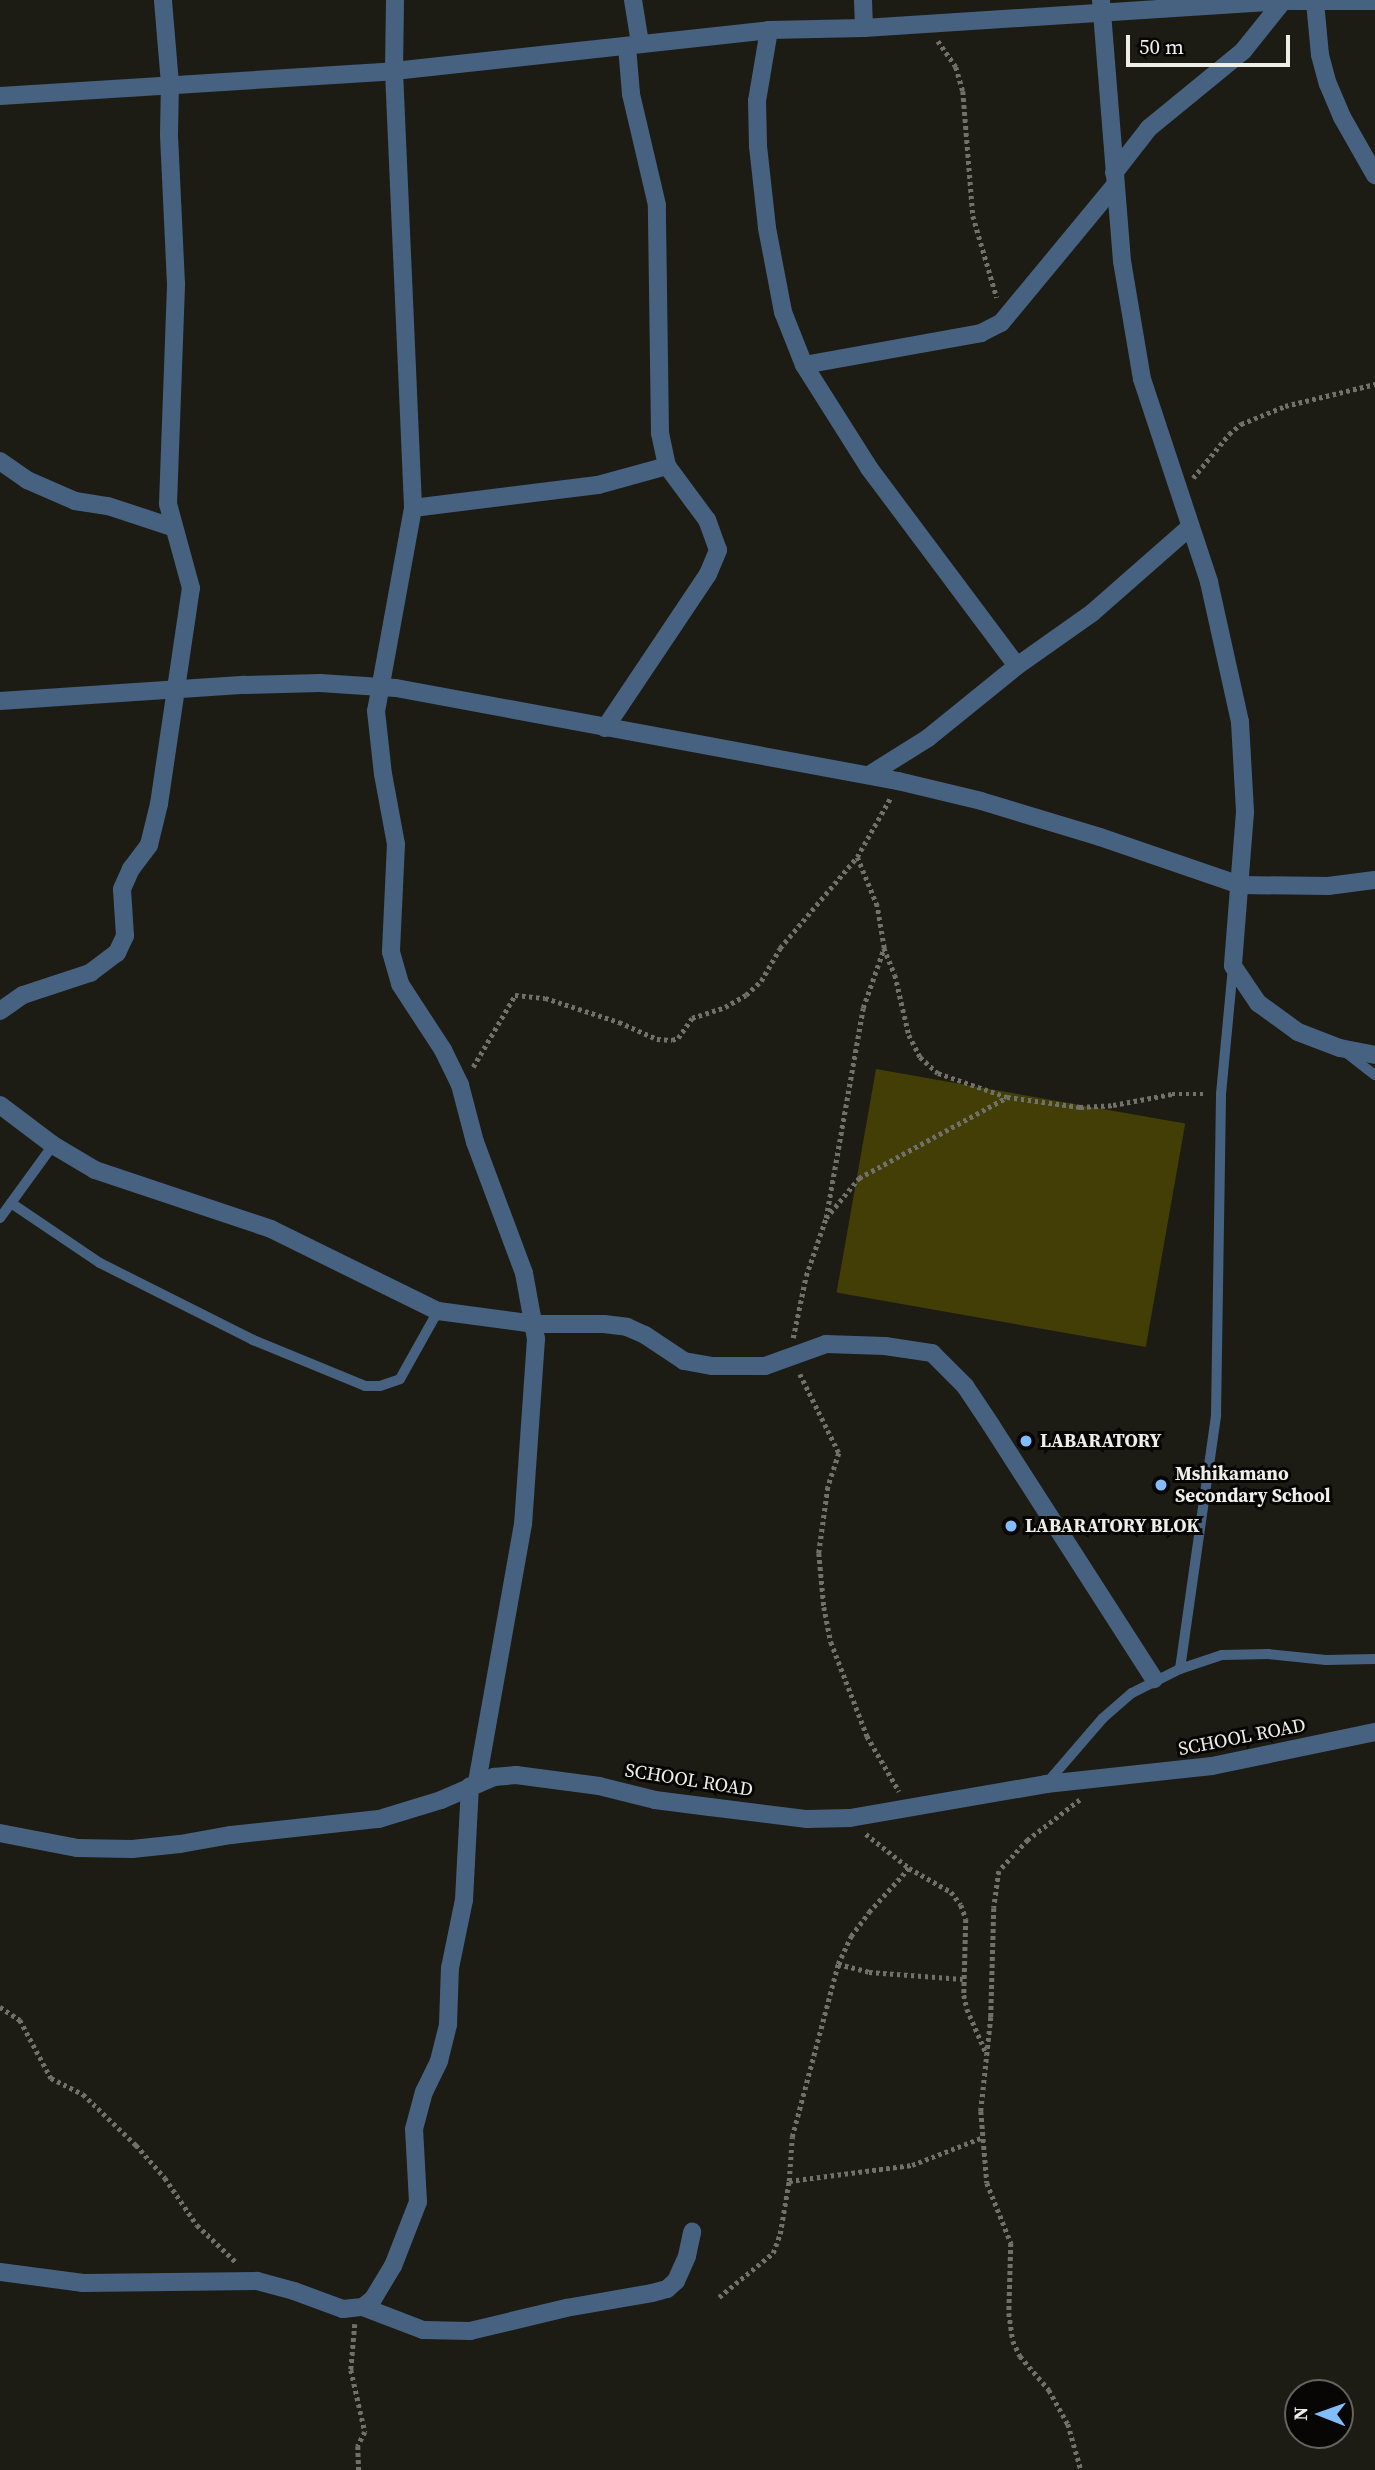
<!DOCTYPE html>
<html>
<head>
<meta charset="utf-8">
<style>
  body { margin:0 }
  #map { position:relative; width:1375px; height:2470px; overflow:hidden; background:#1c1c15; font-family:"Source Serif 4",serif }
  div>[style] { position:absolute }
  [style*='--x'] { left:calc(var(--x)*1px); top:calc(var(--y)*1px); width:calc(var(--w)*1px); rotate:calc(var(--a)*1deg) }
  .green>* { inset:0; background:#423e06; transform-origin:0 0 }
  .path>* { height:4.5px; margin-top:-2.25px; transform-origin:0; background:repeating-linear-gradient(90deg,#71716b 0 3.5px,transparent 0 7px) }
  .lane>* { height:10px; margin:-5px; padding:0 5px; transform-origin:5px; border-radius:5px; background:#476280 }
  .street>* { height:18px; margin:-9px; padding:0 9px; transform-origin:9px; border-radius:9px; background:#476280 }
  .dots>* { width:19px; height:19px; translate:-50% -50%; box-sizing:border-box; border:4px solid #070604; border-radius:50% }
  span { translate:-50% -50%; white-space:nowrap; text-align:center; line-height:1.15; -webkit-text-stroke:6px #070604; paint-order:stroke }
  .poi-label { font-size:19px; color:#eeeee9; font-weight:700 }
  .left { translate:0 -50%; text-align:left }
  .street-label { font-size:19px; color:#eeeee9 }
  .north { position:absolute; left:1284px; top:2379px; width:70px; height:70px; box-sizing:border-box; background:#070604; border:2px solid #636360; border-radius:50%; rotate:271deg; font-size:19px; font-weight:700; line-height:28px; text-align:center; color:#eeeee9 }
  .north::after { content:''; display:block; margin:auto; width:24px; height:32px; background:#83bcfb; clip-path:polygon(50% 0,100% 100%,50% 72%,0 100%) }
  .scale { position:absolute; left:1126px; top:35px; width:164px; height:32px; box-sizing:border-box; border:4px solid #eeeee9; border-top:0; padding-left:9px; font-size:21px; line-height:24px; white-space:nowrap; color:#eeeee9; -webkit-text-stroke:5px #070604; paint-order:stroke }
</style>
</head>
<body>
<div id="map">
  <div class="green">
    <div style="left:876px;top:1069px;width:314px;height:227px;rotate:10deg"></div>
  </div>
  <div class="path">
    <div style="--x:938;--y:41;--w:32;--a:55"></div>
    <div style="--x:956;--y:67;--w:25;--a:74"></div>
    <div style="--x:963;--y:91;--w:125;--a:85.4"></div>
    <div style="--x:973;--y:216;--w:85;--a:73.7"></div>
    <div style="--x:1193;--y:478;--w:57;--a:-50.7"></div>
    <div style="--x:1229;--y:434;--w:16;--a:-40"></div>
    <div style="--x:1241;--y:424;--w:48;--a:-22.2"></div>
    <div style="--x:1285;--y:406;--w:93;--a:-13.7"></div>
    <div style="--x:884;--y:948;--w:29;--a:68"></div>
    <div style="--x:895;--y:975;--w:62;--a:76.9"></div>
    <div style="--x:909;--y:1035;--w:25;--a:63"></div>
    <div style="--x:920;--y:1057;--w:24;--a:42"></div>
    <div style="--x:938;--y:1073;--w:73;--a:19.2"></div>
    <div style="--x:1007;--y:1097;--w:74;--a:7.8"></div>
    <div style="--x:1080;--y:1107;--w:33;--a:-3"></div>
    <div style="--x:1113;--y:1105;--w:60;--a:-10.6"></div>
    <div style="--x:1172;--y:1094;--w:34;--a:0"></div>
    <div style="--x:473;--y:1067;--w:83;--a:-59.7"></div>
    <div style="--x:515;--y:995;--w:30;--a:6"></div>
    <div style="--x:545;--y:998;--w:78;--a:18"></div>
    <div style="--x:619;--y:1022;--w:42;--a:24.1"></div>
    <div style="--x:657;--y:1039;--w:15;--a:4"></div>
    <div style="--x:672;--y:1040;--w:6;--a:-18"></div>
    <div style="--x:678;--y:1038;--w:24;--a:-55"></div>
    <div style="--x:692;--y:1018;--w:35;--a:-18"></div>
    <div style="--x:725;--y:1007;--w:24;--a:-30"></div>
    <div style="--x:746;--y:995;--w:21;--a:-43"></div>
    <div style="--x:761;--y:981;--w:38;--a:-60"></div>
    <div style="--x:780;--y:948;--w:119;--a:-49.8"></div>
    <div style="--x:857;--y:857;--w:69;--a:-60.5"></div>
    <div style="--x:826;--y:1218;--w:213;--a:-80"></div>
    <div style="--x:863;--y:1008;--w:64;--a:-70.7"></div>
    <div style="--x:884;--y:948;--w:43;--a:-99.5"></div>
    <div style="--x:877;--y:906;--w:53;--a:-112.2"></div>
    <div style="--x:793;--y:1338;--w:63;--a:-78.2"></div>
    <div style="--x:806;--y:1276;--w:61;--a:-71"></div>
    <div style="--x:826;--y:1218;--w:52;--a:-50.5"></div>
    <div style="--x:859;--y:1178;--w:167;--a:-28.6"></div>
    <div style="--x:800;--y:1374;--w:88;--a:63.7"></div>
    <div style="--x:839;--y:1453;--w:36;--a:108"></div>
    <div style="--x:828;--y:1487;--w:67;--a:97.8"></div>
    <div style="--x:819;--y:1553;--w:54;--a:84.7"></div>
    <div style="--x:824;--y:1607;--w:36;--a:79"></div>
    <div style="--x:831;--y:1642;--w:101;--a:69"></div>
    <div style="--x:867;--y:1736;--w:64;--a:59.8"></div>
    <div style="--x:1080;--y:1800;--w:66;--a:142.4"></div>
    <div style="--x:1028;--y:1840;--w:42;--a:133.1"></div>
    <div style="--x:999;--y:1871;--w:37;--a:98"></div>
    <div style="--x:994;--y:1908;--w:109;--a:91.6"></div>
    <div style="--x:991;--y:2017;--w:95;--a:96.1"></div>
    <div style="--x:981;--y:2111;--w:72;--a:85.2"></div>
    <div style="--x:987;--y:2183;--w:65;--a:68.2"></div>
    <div style="--x:1011;--y:2243;--w:70;--a:91.6"></div>
    <div style="--x:1009;--y:2313;--w:28;--a:82"></div>
    <div style="--x:1013;--y:2341;--w:17;--a:65"></div>
    <div style="--x:1020;--y:2356;--w:45;--a:49.5"></div>
    <div style="--x:1049;--y:2390;--w:39;--a:61"></div>
    <div style="--x:1068;--y:2424;--w:48;--a:74.2"></div>
    <div style="--x:866;--y:1834;--w:55;--a:38.3"></div>
    <div style="--x:909;--y:1868;--w:48;--a:29.7"></div>
    <div style="--x:951;--y:1892;--w:16;--a:52"></div>
    <div style="--x:961;--y:1905;--w:15;--a:70"></div>
    <div style="--x:966;--y:1919;--w:76;--a:91.5"></div>
    <div style="--x:964;--y:1995;--w:14;--a:78"></div>
    <div style="--x:967;--y:2009;--w:50;--a:66.5"></div>
    <div style="--x:838;--y:1964;--w:32;--a:14"></div>
    <div style="--x:869;--y:1972;--w:94;--a:4.3"></div>
    <div style="--x:0;--y:2007;--w:24;--a:33"></div>
    <div style="--x:20;--y:2020;--w:66;--a:61.9"></div>
    <div style="--x:51;--y:2078;--w:36;--a:27"></div>
    <div style="--x:83;--y:2094;--w:74;--a:43.9"></div>
    <div style="--x:136;--y:2145;--w:44;--a:48.7"></div>
    <div style="--x:165;--y:2178;--w:57;--a:55.8"></div>
    <div style="--x:197;--y:2225;--w:54;--a:43.5"></div>
    <div style="--x:789;--y:2181;--w:124;--a:-7.4"></div>
    <div style="--x:912;--y:2165;--w:74;--a:-21.4"></div>
    <div style="--x:719;--y:2297;--w:70;--a:-39.2"></div>
    <div style="--x:773;--y:2253;--w:20;--a:-70"></div>
    <div style="--x:780;--y:2234;--w:54;--a:-80.4"></div>
    <div style="--x:789;--y:2181;--w:44;--a:-86.1"></div>
    <div style="--x:792;--y:2137;--w:179;--a:-75.1"></div>
    <div style="--x:838;--y:1964;--w:31;--a:-65"></div>
    <div style="--x:851;--y:1936;--w:30;--a:-53"></div>
    <div style="--x:869;--y:1912;--w:59;--a:-47.7"></div>
    <div style="--x:355;--y:2324;--w:46;--a:95"></div>
    <div style="--x:351;--y:2370;--w:64;--a:77.3"></div>
    <div style="--x:365;--y:2432;--w:16;--a:117"></div>
    <div style="--x:358;--y:2446;--w:24;--a:88"></div>
  </div>
  <div class="lane">
    <div style="--x:1344;--y:1051;--w:39;--a:38"></div>
    <div style="--x:11;--y:1203;--w:107;--a:34"></div>
    <div style="--x:100;--y:1263;--w:171;--a:26.7"></div>
    <div style="--x:253;--y:1340;--w:121;--a:22.3"></div>
    <div style="--x:365;--y:1386;--w:15;--a:0"></div>
    <div style="--x:380;--y:1386;--w:21;--a:-19"></div>
    <div style="--x:400;--y:1379;--w:78;--a:-60.8"></div>
    <div style="--x:0;--y:1218;--w:90;--a:-54"></div>
    <div style="--x:1180;--y:1669;--w:257;--a:-81.9"></div>
    <div style="--x:1216;--y:1415;--w:321;--a:-89.1"></div>
    <div style="--x:1221;--y:1094;--w:127;--a:-84.6"></div>
    <div style="--x:1046;--y:1784;--w:87;--a:-49.2"></div>
    <div style="--x:1103;--y:1718;--w:38;--a:-41"></div>
    <div style="--x:1132;--y:1693;--w:54;--a:-26.6"></div>
    <div style="--x:1180;--y:1669;--w:44;--a:-18.4"></div>
    <div style="--x:1222;--y:1655;--w:46;--a:-1.2"></div>
    <div style="--x:1268;--y:1654;--w:58;--a:5.9"></div>
    <div style="--x:1326;--y:1660;--w:49;--a:-1.2"></div>
  </div>
  <div class="street">
    <div style="--x:395;--y:0;--w:71;--a:90.8"></div>
    <div style="--x:394;--y:71;--w:437;--a:87.5"></div>
    <div style="--x:413;--y:508;--w:206;--a:100.3"></div>
    <div style="--x:376;--y:711;--w:63;--a:83.7"></div>
    <div style="--x:383;--y:774;--w:71;--a:79.5"></div>
    <div style="--x:396;--y:844;--w:108;--a:92.7"></div>
    <div style="--x:391;--y:952;--w:33;--a:74"></div>
    <div style="--x:400;--y:984;--w:79;--a:56.9"></div>
    <div style="--x:443;--y:1050;--w:39;--a:64"></div>
    <div style="--x:460;--y:1085;--w:59;--a:75.3"></div>
    <div style="--x:475;--y:1142;--w:140;--a:69.5"></div>
    <div style="--x:524;--y:1273;--w:67;--a:79.7"></div>
    <div style="--x:536;--y:1339;--w:185;--a:94"></div>
    <div style="--x:523;--y:1524;--w:263;--a:100.1"></div>
    <div style="--x:633;--y:0;--w:44;--a:80.8"></div>
    <div style="--x:863;--y:0;--w:28;--a:88"></div>
    <div style="--x:1101;--y:0;--w:262;--a:85.4"></div>
    <div style="--x:1122;--y:261;--w:120;--a:80.4"></div>
    <div style="--x:1142;--y:379;--w:214;--a:71.7"></div>
    <div style="--x:1209;--y:582;--w:143;--a:77.5"></div>
    <div style="--x:1240;--y:722;--w:90;--a:86.8"></div>
    <div style="--x:1245;--y:812;--w:154;--a:94.5"></div>
    <div style="--x:1233;--y:966;--w:45;--a:56"></div>
    <div style="--x:1258;--y:1003;--w:49;--a:35.9"></div>
    <div style="--x:1298;--y:1032;--w:45;--a:20.9"></div>
    <div style="--x:1340;--y:1048;--w:36;--a:11"></div>
    <div style="--x:1315;--y:2;--w:53;--a:84.6"></div>
    <div style="--x:1320;--y:55;--w:30;--a:75"></div>
    <div style="--x:1328;--y:84;--w:36;--a:67"></div>
    <div style="--x:1342;--y:117;--w:67;--a:60.4"></div>
    <div style="--x:769;--y:30;--w:72;--a:99.6"></div>
    <div style="--x:757;--y:101;--w:45;--a:88.7"></div>
    <div style="--x:758;--y:146;--w:82;--a:83.7"></div>
    <div style="--x:767;--y:228;--w:86;--a:79.2"></div>
    <div style="--x:783;--y:312;--w:57;--a:68.4"></div>
    <div style="--x:804;--y:365;--w:122;--a:57.7"></div>
    <div style="--x:869;--y:468;--w:247;--a:53.2"></div>
    <div style="--x:0;--y:96;--w:395;--a:-3.6"></div>
    <div style="--x:394;--y:71;--w:377;--a:-6.2"></div>
    <div style="--x:769;--y:30;--w:95;--a:-1.2"></div>
    <div style="--x:864;--y:28;--w:420;--a:-3.7"></div>
    <div style="--x:1283;--y:1;--w:92;--a:0"></div>
    <div style="--x:1114;--y:173;--w:57;--a:-52.1"></div>
    <div style="--x:1149;--y:128;--w:122;--a:-39.3"></div>
    <div style="--x:1243;--y:51;--w:64;--a:-51.3"></div>
    <div style="--x:804;--y:365;--w:180;--a:-10.2"></div>
    <div style="--x:981;--y:333;--w:22;--a:-27"></div>
    <div style="--x:1001;--y:323;--w:179;--a:-50.4"></div>
    <div style="--x:0;--y:461;--w:33;--a:35"></div>
    <div style="--x:27;--y:480;--w:52;--a:23.6"></div>
    <div style="--x:75;--y:501;--w:33;--a:9"></div>
    <div style="--x:108;--y:506;--w:67;--a:18.2"></div>
    <div style="--x:413;--y:508;--w:186;--a:-7.1"></div>
    <div style="--x:598;--y:485;--w:72;--a:-15.4"></div>
    <div style="--x:0;--y:701;--w:245;--a:-3.8"></div>
    <div style="--x:244;--y:685;--w:76;--a:-1.5"></div>
    <div style="--x:320;--y:683;--w:76;--a:3.8"></div>
    <div style="--x:396;--y:688;--w:511;--a:10.5"></div>
    <div style="--x:898;--y:781;--w:85;--a:13.5"></div>
    <div style="--x:981;--y:801;--w:124;--a:16.8"></div>
    <div style="--x:1100;--y:837;--w:148;--a:18.9"></div>
    <div style="--x:1240;--y:885;--w:88;--a:0.7"></div>
    <div style="--x:1328;--y:886;--w:47;--a:-7.3"></div>
    <div style="--x:605;--y:728;--w:185;--a:-56.2"></div>
    <div style="--x:708;--y:574;--w:26;--a:-67"></div>
    <div style="--x:718;--y:550;--w:32;--a:-110"></div>
    <div style="--x:707;--y:520;--w:67;--a:-126.5"></div>
    <div style="--x:667;--y:466;--w:34;--a:-102"></div>
    <div style="--x:660;--y:433;--w:228;--a:-90.8"></div>
    <div style="--x:657;--y:205;--w:114;--a:-103.2"></div>
    <div style="--x:631;--y:94;--w:48;--a:-94.8"></div>
    <div style="--x:869;--y:775;--w:70;--a:-32.1"></div>
    <div style="--x:928;--y:738;--w:114;--a:-39"></div>
    <div style="--x:1017;--y:666;--w:92;--a:-35.2"></div>
    <div style="--x:1092;--y:613;--w:130;--a:-41.3"></div>
    <div style="--x:0;--y:1011;--w:28;--a:-35"></div>
    <div style="--x:23;--y:995;--w:71;--a:-18.2"></div>
    <div style="--x:90;--y:973;--w:34;--a:-37"></div>
    <div style="--x:117;--y:953;--w:19;--a:-65"></div>
    <div style="--x:125;--y:936;--w:47;--a:-93.7"></div>
    <div style="--x:122;--y:889;--w:22;--a:-66"></div>
    <div style="--x:131;--y:869;--w:30;--a:-53"></div>
    <div style="--x:149;--y:845;--w:42;--a:-76.3"></div>
    <div style="--x:159;--y:804;--w:218;--a:-81.6"></div>
    <div style="--x:191;--y:588;--w:87;--a:-105.3"></div>
    <div style="--x:168;--y:504;--w:220;--a:-87.9"></div>
    <div style="--x:176;--y:284;--w:150;--a:-92.7"></div>
    <div style="--x:169;--y:134;--w:50;--a:-88.9"></div>
    <div style="--x:170;--y:84;--w:84;--a:-94.8"></div>
    <div style="--x:0;--y:1105;--w:66;--a:37"></div>
    <div style="--x:53;--y:1145;--w:49;--a:30.8"></div>
    <div style="--x:95;--y:1170;--w:186;--a:18.5"></div>
    <div style="--x:271;--y:1229;--w:186;--a:26.2"></div>
    <div style="--x:438;--y:1311;--w:98;--a:7.6"></div>
    <div style="--x:535;--y:1324;--w:69;--a:0"></div>
    <div style="--x:604;--y:1324;--w:23;--a:7"></div>
    <div style="--x:627;--y:1327;--w:20;--a:24"></div>
    <div style="--x:645;--y:1335;--w:47;--a:33.7"></div>
    <div style="--x:684;--y:1361;--w:29;--a:10"></div>
    <div style="--x:713;--y:1366;--w:52;--a:0"></div>
    <div style="--x:765;--y:1366;--w:65;--a:-19.8"></div>
    <div style="--x:826;--y:1344;--w:59;--a:1.9"></div>
    <div style="--x:885;--y:1346;--w:48;--a:8.5"></div>
    <div style="--x:932;--y:1353;--w:47;--a:45"></div>
    <div style="--x:965;--y:1386;--w:47;--a:56.3"></div>
    <div style="--x:991;--y:1425;--w:302;--a:57.3"></div>
    <div style="--x:0;--y:1833;--w:78;--a:11"></div>
    <div style="--x:77;--y:1848;--w:55;--a:1"></div>
    <div style="--x:132;--y:1849;--w:48;--a:-5.9"></div>
    <div style="--x:180;--y:1844;--w:52;--a:-10"></div>
    <div style="--x:231;--y:1835;--w:149;--a:-6.2"></div>
    <div style="--x:379;--y:1819;--w:65;--a:-17"></div>
    <div style="--x:441;--y:1800;--w:58;--a:-23.5"></div>
    <div style="--x:494;--y:1777;--w:22;--a:-5"></div>
    <div style="--x:516;--y:1775;--w:84;--a:7.5"></div>
    <div style="--x:599;--y:1786;--w:58;--a:14"></div>
    <div style="--x:655;--y:1800;--w:55;--a:7.3"></div>
    <div style="--x:710;--y:1807;--w:98;--a:7.1"></div>
    <div style="--x:807;--y:1819;--w:43;--a:-1.3"></div>
    <div style="--x:850;--y:1818;--w:199;--a:-9.8"></div>
    <div style="--x:1046;--y:1784;--w:167;--a:-6.2"></div>
    <div style="--x:1212;--y:1766;--w:167;--a:-11.8"></div>
    <div style="--x:0;--y:2272;--w:84;--a:7.5"></div>
    <div style="--x:83;--y:2283;--w:174;--a:-0.7"></div>
    <div style="--x:257;--y:2281;--w:38;--a:15"></div>
    <div style="--x:294;--y:2291;--w:52;--a:20.2"></div>
    <div style="--x:343;--y:2309;--w:20;--a:-6"></div>
    <div style="--x:363;--y:2307;--w:13;--a:-39"></div>
    <div style="--x:373;--y:2299;--w:39;--a:-59"></div>
    <div style="--x:393;--y:2266;--w:69;--a:-68.7"></div>
    <div style="--x:418;--y:2202;--w:73;--a:-93.1"></div>
    <div style="--x:414;--y:2129;--w:38;--a:-75"></div>
    <div style="--x:424;--y:2092;--w:34;--a:-64"></div>
    <div style="--x:439;--y:2061;--w:38;--a:-76"></div>
    <div style="--x:448;--y:2024;--w:56;--a:-88"></div>
    <div style="--x:450;--y:1968;--w:69;--a:-78.4"></div>
    <div style="--x:464;--y:1900;--w:114;--a:-87"></div>
    <div style="--x:363;--y:2307;--w:64;--a:21"></div>
    <div style="--x:423;--y:2330;--w:47;--a:1.2"></div>
    <div style="--x:470;--y:2331;--w:99;--a:-13.5"></div>
    <div style="--x:566;--y:2308;--w:87;--a:-9.9"></div>
    <div style="--x:652;--y:2293;--w:16;--a:-15"></div>
    <div style="--x:667;--y:2289;--w:12;--a:-42"></div>
    <div style="--x:676;--y:2281;--w:27;--a:-66"></div>
    <div style="--x:687;--y:2256;--w:25;--a:-78"></div>
  </div>
  <div class="dots">
    <div style="left:1026px;top:1441px;background:#83bcfb"></div>
    <div style="left:1161px;top:1485px;background:#83bcfb"></div>
    <div style="left:1011px;top:1526px;background:#83bcfb"></div>
  </div>
  <div class="poi-label">
    <span class="left" style="left:1040px;top:1441px">LABARATORY</span>
    <span class="left" style="left:1175px;top:1485px">Mshikamano<br>Secondary School</span>
    <span class="left" style="left:1025px;top:1526px">LABARATORY BLOK</span>
  </div>
  <div class="street-label">
    <span style="left:1242px;top:1737px;rotate:-11deg">SCHOOL ROAD</span>
    <span style="left:689px;top:1780px;rotate:9deg">SCHOOL ROAD</span>
  </div>
  <div class="north">N</div>
  <div class="scale">50 m</div>
</div>
</body>
</html>
